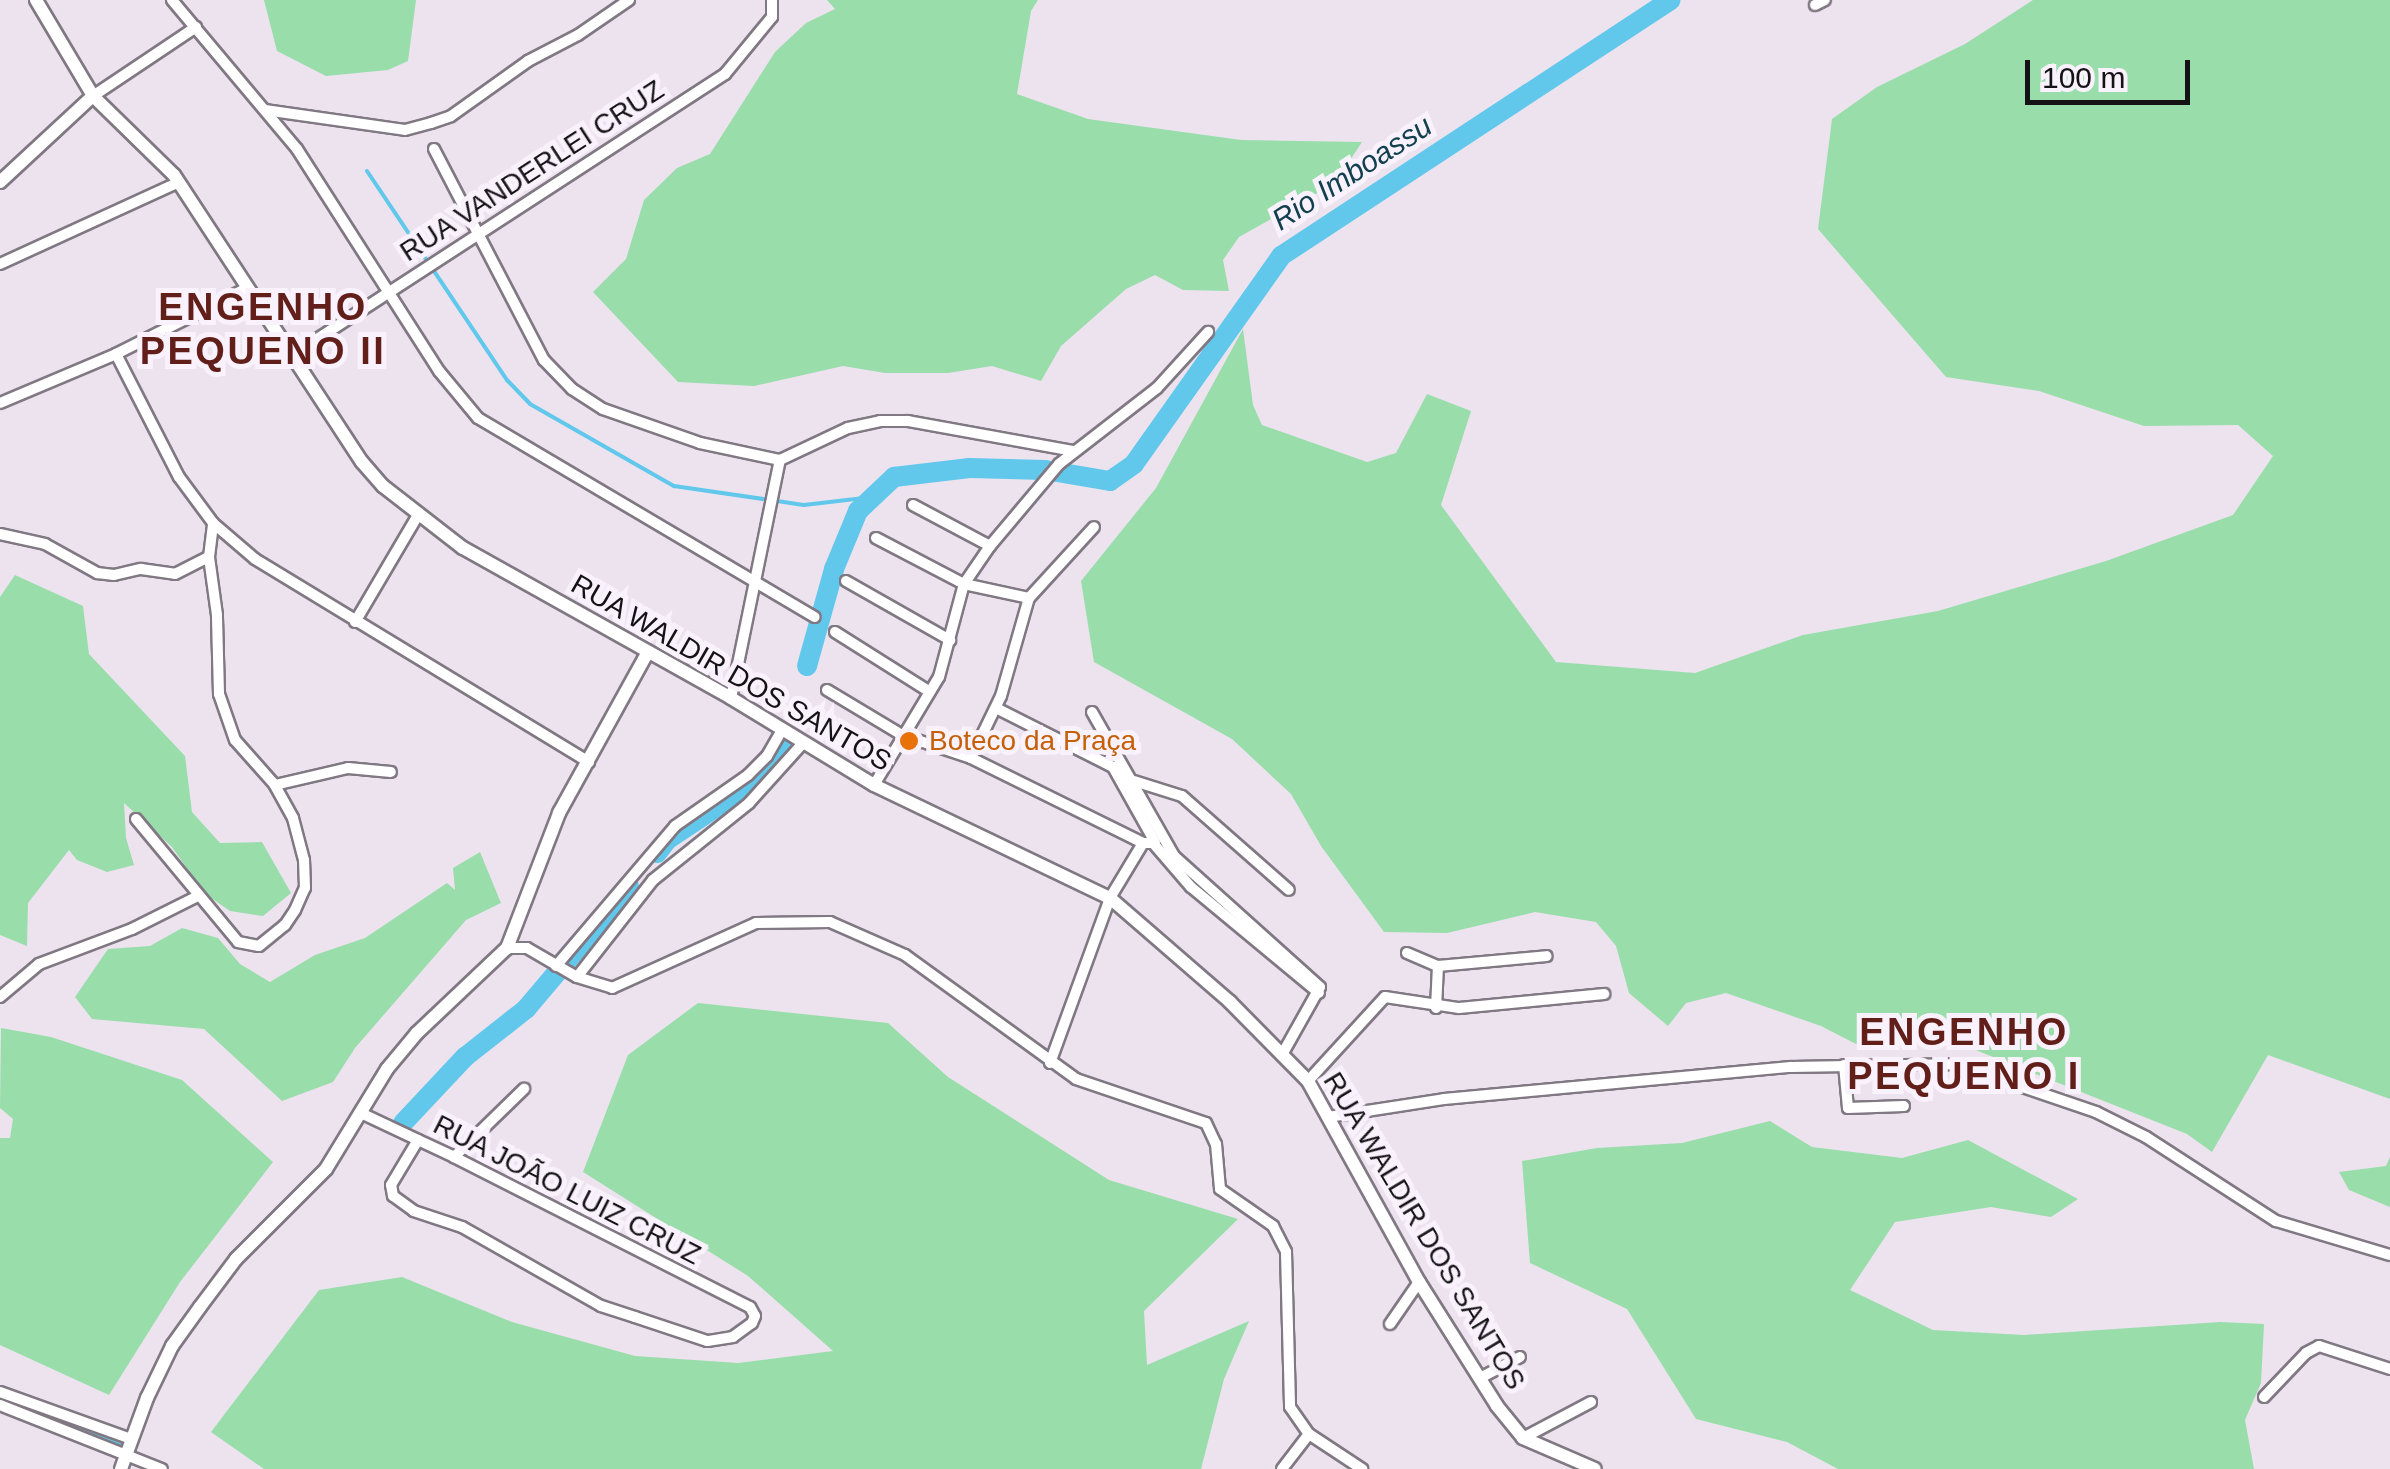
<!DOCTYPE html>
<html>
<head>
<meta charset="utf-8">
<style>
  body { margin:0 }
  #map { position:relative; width:2390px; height:1469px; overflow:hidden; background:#ece3ef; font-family:Helvetica,sans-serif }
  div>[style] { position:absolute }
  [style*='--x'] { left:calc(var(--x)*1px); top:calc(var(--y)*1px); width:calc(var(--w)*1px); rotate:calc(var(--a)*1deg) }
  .green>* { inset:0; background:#99ddab }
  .stream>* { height:4px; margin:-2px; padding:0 2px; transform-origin:2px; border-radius:2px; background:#61c8ec }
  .river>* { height:20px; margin:-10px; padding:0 10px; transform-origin:10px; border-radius:10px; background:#61c8ec }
  .roads { filter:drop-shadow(2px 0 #807882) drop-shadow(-2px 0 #807882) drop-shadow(0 2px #807882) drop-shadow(0 -2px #807882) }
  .minor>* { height:10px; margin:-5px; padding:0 5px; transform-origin:5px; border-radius:5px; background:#fff }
  .tertiary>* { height:12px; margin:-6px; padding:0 6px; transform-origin:6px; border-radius:6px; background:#fff }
  .dots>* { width:28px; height:28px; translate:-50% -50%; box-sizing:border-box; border:5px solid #f9f1fc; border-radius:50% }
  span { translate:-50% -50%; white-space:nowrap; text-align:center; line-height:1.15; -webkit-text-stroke:10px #f9f1fc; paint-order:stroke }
  .street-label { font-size:28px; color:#151216 }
  .food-label { font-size:28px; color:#c56008 }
  .left { translate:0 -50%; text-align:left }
  .water-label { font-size:30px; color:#12404f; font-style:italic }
  .district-label { font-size:38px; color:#621e19; font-weight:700; letter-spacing:2.5px }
  .scale { position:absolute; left:2025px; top:60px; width:165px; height:45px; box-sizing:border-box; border:5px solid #151216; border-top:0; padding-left:12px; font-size:30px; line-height:35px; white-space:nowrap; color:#151216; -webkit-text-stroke:8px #f9f1fc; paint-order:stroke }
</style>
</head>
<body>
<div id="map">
  <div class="green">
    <div style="clip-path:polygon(264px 0,416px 0,408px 61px,388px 70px,326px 76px,277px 51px)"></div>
    <div style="clip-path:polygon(827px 0,1038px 0,1031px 11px,1017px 94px,1088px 119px,1241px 140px,1362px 142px,1335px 183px,1239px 237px,1223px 260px,1229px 291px,1183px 290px,1155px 275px,1126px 289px,1061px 346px,1041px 381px,992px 366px,948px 373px,885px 373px,843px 366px,754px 386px,678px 382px,593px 292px,626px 259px,644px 200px,677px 168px,710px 154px,775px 52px,806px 23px,835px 9px)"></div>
    <div style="clip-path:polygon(2033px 0,2390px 0,2390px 1099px,2268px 1055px,2212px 1152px,2187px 1134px,1973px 1049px,1923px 1039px,1856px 1044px,1821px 1026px,1726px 993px,1686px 1003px,1668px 1026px,1629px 993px,1616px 946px,1596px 922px,1535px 912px,1447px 933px,1384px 932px,1321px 846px,1291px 794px,1232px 739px,1094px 662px,1081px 581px,1156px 488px,1243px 329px,1253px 405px,1262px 425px,1367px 462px,1396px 453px,1427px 394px,1471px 411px,1441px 505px,1556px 662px,1695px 673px,1803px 635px,1938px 611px,2106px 561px,2233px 515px,2273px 456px,2238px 425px,2144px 426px,2039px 391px,1946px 377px,1818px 229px,1832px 119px,1877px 87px,1965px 44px)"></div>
    <div style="clip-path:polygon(15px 575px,83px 606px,89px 654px,185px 756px,192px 812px,220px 843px,262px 842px,291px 893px,263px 916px,230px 911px,204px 893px,172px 847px,124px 803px,126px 838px,134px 865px,107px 872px,77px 860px,69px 850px,28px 903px,27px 946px,0 935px,0 597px)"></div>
    <div style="clip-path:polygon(480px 852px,501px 903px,466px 920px,355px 1048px,333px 1082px,282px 1101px,204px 1029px,92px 1019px,75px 997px,108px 949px,150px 946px,182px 928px,218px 938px,240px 964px,270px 982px,315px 955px,365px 938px,447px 883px,455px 890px,453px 868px)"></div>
    <div style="clip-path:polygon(698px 1003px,888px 1023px,948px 1077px,1109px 1180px,1238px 1219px,1144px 1311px,1147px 1365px,1249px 1321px,1224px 1379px,1201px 1469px,264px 1469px,211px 1432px,319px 1290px,402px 1277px,512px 1322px,635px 1356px,738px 1363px,833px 1351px,748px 1276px,583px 1172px,628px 1055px)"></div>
    <div style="clip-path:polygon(1px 1028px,51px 1037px,182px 1080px,273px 1162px,180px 1282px,109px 1395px,0 1345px,0 1138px,10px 1138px,13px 1119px,0 1108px)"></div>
    <div style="clip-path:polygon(1770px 1121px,1812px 1147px,1902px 1158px,1968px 1140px,2078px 1199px,2051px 1217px,1991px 1207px,1895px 1222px,1850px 1290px,1933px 1330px,2024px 1335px,2220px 1322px,2264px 1324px,2261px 1383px,2245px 1420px,2254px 1469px,1838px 1469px,1787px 1442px,1696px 1419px,1627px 1309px,1530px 1263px,1522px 1161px,1597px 1148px,1682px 1143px)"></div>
    <div style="clip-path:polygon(2390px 1157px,2390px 1207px,2349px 1190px,2339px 1172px,2386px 1166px)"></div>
  </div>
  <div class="stream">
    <div style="--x:367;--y:171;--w:252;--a:56.2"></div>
    <div style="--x:507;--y:380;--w:33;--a:46"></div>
    <div style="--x:530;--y:404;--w:166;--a:29.7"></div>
    <div style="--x:674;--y:486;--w:131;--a:8.3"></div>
    <div style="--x:804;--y:505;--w:69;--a:-6.6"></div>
  </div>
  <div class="river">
    <div style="--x:807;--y:666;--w:101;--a:-74.4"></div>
    <div style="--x:834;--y:569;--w:63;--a:-67.5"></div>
    <div style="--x:858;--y:511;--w:50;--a:-43.4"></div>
    <div style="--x:894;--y:477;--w:76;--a:-6.8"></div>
    <div style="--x:969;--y:468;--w:76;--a:1.5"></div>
    <div style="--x:1045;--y:470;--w:66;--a:9.6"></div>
    <div style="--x:1110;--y:481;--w:29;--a:-35"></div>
    <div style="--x:1134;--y:464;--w:255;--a:-54.7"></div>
    <div style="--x:1281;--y:256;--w:466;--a:-33.3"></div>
    <div style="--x:657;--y:853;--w:16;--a:-52"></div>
    <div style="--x:667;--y:840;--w:76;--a:-33.7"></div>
    <div style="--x:730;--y:798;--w:76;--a:-42.3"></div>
    <div style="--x:403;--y:1123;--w:91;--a:-46.8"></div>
    <div style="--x:465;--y:1057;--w:78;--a:-38.2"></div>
    <div style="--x:526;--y:1009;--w:160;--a:-49.8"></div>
    <div style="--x:20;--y:1404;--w:108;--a:21.8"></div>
  </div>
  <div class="roads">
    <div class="minor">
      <div style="--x:172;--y:0;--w:194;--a:50"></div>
      <div style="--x:297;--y:149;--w:264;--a:57.4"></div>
      <div style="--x:439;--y:371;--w:61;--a:50.3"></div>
      <div style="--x:478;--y:418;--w:391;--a:30.6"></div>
      <div style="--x:1815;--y:5;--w:11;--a:-27"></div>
      <div style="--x:93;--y:96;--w:124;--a:-33.8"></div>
      <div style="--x:265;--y:110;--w:141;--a:8.1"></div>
      <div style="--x:405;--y:130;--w:27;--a:-15"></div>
      <div style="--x:431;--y:123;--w:21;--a:-19"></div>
      <div style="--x:451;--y:116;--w:95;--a:-35.5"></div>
      <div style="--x:528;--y:61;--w:56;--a:-27.5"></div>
      <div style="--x:578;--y:35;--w:62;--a:-34.5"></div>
      <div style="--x:434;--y:149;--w:238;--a:62.5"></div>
      <div style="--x:544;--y:360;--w:40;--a:46"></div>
      <div style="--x:572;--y:389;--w:37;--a:33"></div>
      <div style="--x:603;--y:409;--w:103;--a:19.3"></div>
      <div style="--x:700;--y:443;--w:82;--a:12"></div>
      <div style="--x:780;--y:460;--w:75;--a:-25.2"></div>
      <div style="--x:848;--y:428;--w:33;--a:-12"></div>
      <div style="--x:880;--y:421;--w:28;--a:0"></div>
      <div style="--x:908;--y:421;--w:168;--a:10.3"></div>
      <div style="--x:0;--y:264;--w:197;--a:-24.6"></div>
      <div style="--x:116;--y:354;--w:138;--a:62.9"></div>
      <div style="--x:179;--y:477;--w:57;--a:53.5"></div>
      <div style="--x:213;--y:523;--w:55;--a:40.6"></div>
      <div style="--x:255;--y:559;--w:391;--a:31.3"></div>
      <div style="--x:291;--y:356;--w:518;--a:-33.01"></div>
      <div style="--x:725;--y:74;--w:74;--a:-50.5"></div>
      <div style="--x:772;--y:17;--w:17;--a:-90"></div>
      <div style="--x:0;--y:403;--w:126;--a:-22.9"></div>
      <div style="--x:116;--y:354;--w:147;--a:-26.7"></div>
      <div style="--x:913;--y:505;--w:87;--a:28"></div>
      <div style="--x:0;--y:534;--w:46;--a:12.5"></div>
      <div style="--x:45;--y:544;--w:60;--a:29.1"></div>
      <div style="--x:97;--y:573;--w:17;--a:7"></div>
      <div style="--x:114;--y:575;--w:28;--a:-13"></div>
      <div style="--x:141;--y:569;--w:34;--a:8"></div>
      <div style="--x:175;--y:574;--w:38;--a:-27"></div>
      <div style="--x:876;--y:538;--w:99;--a:27.6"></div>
      <div style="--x:964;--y:584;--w:66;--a:12.2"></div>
      <div style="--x:846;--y:581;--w:120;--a:29.6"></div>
      <div style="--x:355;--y:622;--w:124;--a:-59.5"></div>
      <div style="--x:835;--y:632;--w:112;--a:32.3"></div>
      <div style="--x:827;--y:690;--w:87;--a:31"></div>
      <div style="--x:902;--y:735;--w:73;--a:18.4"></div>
      <div style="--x:971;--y:758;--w:192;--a:26.3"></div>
      <div style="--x:1143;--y:843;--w:10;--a:0"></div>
      <div style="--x:1153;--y:843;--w:58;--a:49.2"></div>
      <div style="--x:1191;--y:887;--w:166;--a:39.6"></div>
      <div style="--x:731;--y:698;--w:243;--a:-78.4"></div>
      <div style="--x:996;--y:708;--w:131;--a:26.8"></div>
      <div style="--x:1113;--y:767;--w:86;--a:60.8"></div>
      <div style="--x:1092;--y:712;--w:166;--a:60.3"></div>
      <div style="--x:1174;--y:856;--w:196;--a:41.9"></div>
      <div style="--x:1320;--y:987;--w:76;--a:119.3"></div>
      <div style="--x:971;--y:758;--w:69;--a:-64.2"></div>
      <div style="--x:1001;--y:696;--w:102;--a:-74.1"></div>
      <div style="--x:1029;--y:598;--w:96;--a:-47.5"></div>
      <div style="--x:1134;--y:781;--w:50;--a:17.4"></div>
      <div style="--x:1182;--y:796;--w:142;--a:41.3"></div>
      <div style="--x:275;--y:785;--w:75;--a:-13.1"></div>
      <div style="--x:348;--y:768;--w:43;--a:5.3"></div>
      <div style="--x:874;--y:785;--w:126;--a:-59"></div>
      <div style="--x:939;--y:677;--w:96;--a:-75"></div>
      <div style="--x:964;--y:584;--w:46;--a:-55.6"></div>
      <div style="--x:990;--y:546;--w:107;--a:-49.9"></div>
      <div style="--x:1059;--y:464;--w:124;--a:-37.8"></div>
      <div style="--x:1157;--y:388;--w:76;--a:-47.7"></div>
      <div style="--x:136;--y:819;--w:160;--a:50.3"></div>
      <div style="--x:238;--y:942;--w:21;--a:11"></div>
      <div style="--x:259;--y:946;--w:33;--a:-39"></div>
      <div style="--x:285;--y:925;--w:18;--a:-56"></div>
      <div style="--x:295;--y:910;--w:24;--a:-66"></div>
      <div style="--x:305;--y:888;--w:28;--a:-92"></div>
      <div style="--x:304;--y:860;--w:43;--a:-104.7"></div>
      <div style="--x:293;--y:818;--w:38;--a:-119"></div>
      <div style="--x:275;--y:785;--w:60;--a:-131.6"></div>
      <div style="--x:235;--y:740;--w:49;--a:-109.2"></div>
      <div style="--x:219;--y:694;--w:79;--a:-91.5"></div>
      <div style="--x:217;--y:615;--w:59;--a:-97.9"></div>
      <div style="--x:209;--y:557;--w:34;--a:-83"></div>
      <div style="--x:507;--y:948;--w:20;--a:0"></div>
      <div style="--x:527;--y:948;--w:58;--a:30.1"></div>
      <div style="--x:577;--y:977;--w:37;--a:17"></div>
      <div style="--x:612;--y:988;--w:158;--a:-24.3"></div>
      <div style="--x:756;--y:923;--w:74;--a:-0.8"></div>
      <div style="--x:830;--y:922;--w:82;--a:23.7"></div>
      <div style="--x:905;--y:955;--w:211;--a:35.9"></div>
      <div style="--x:1076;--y:1079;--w:137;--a:18.7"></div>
      <div style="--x:1206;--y:1123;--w:23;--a:65"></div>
      <div style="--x:1216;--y:1144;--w:45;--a:84.9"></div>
      <div style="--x:1220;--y:1189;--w:65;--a:34.9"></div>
      <div style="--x:1273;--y:1226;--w:29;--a:63"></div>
      <div style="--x:1286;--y:1252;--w:155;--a:88.5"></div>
      <div style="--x:1290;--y:1407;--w:33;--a:55"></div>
      <div style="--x:1309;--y:1434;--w:64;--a:33.4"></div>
      <div style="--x:1407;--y:953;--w:34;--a:23"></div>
      <div style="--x:1438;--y:966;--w:109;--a:-5.2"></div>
      <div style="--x:556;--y:966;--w:184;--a:-49.6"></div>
      <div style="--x:675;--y:826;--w:89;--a:-34.9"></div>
      <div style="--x:748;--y:775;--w:27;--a:-45"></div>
      <div style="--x:767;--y:756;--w:30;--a:-60"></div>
      <div style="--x:577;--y:977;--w:123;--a:-51.9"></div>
      <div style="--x:653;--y:880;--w:123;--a:-38.7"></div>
      <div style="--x:749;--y:803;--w:81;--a:-48"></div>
      <div style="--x:0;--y:997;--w:51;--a:-40.2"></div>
      <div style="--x:39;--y:964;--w:99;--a:-20.6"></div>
      <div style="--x:132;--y:929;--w:74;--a:-26.6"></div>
      <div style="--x:1436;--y:1008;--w:42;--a:-87.3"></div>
      <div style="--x:1050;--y:1063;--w:176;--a:-70"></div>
      <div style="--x:1110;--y:898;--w:64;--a:-59"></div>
      <div style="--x:1844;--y:1065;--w:43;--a:84.7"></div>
      <div style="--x:1848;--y:1108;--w:56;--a:-2"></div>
      <div style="--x:1308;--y:1081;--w:114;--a:-47.5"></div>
      <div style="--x:1385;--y:997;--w:75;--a:8.5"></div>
      <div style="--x:1459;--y:1008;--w:146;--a:-5.5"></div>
      <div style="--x:363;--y:1114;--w:61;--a:25.3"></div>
      <div style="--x:418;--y:1140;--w:40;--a:25"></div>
      <div style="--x:454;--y:1157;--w:332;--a:26.9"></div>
      <div style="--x:750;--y:1307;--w:10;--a:61"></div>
      <div style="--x:755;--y:1316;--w:8;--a:113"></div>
      <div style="--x:752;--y:1323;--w:24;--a:144"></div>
      <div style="--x:733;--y:1337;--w:26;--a:171"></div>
      <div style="--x:707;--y:1341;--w:76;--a:-161.6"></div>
      <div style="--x:635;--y:1317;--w:36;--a:-162"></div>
      <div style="--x:601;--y:1306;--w:160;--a:-150.4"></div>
      <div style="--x:462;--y:1227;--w:51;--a:-161.6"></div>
      <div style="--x:414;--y:1211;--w:26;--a:-144"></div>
      <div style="--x:393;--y:1196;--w:11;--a:-100"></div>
      <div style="--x:391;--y:1185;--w:52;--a:-59"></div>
      <div style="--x:1328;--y:1117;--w:117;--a:-8.8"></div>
      <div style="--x:1444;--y:1099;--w:348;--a:-5.3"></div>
      <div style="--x:1791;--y:1067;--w:164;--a:-1"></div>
      <div style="--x:1955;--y:1064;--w:149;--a:18.8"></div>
      <div style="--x:2096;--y:1112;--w:56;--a:26.6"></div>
      <div style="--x:2146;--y:1137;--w:155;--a:32.9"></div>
      <div style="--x:2276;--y:1221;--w:119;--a:16.6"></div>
      <div style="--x:454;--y:1157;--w:98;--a:-44.2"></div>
      <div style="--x:1390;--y:1324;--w:51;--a:-55.4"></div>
      <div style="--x:1480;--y:1378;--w:45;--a:-27.7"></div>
      <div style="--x:0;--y:1392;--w:139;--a:19.7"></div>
      <div style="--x:2264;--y:1397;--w:61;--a:-46.3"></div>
      <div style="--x:2306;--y:1353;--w:15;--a:-28"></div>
      <div style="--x:2319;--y:1346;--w:75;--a:17.9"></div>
      <div style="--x:0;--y:1405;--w:174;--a:21.6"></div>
      <div style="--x:1523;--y:1438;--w:77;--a:-27.9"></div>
      <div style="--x:1282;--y:1469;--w:44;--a:-52.4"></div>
    </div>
    <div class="tertiary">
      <div style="--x:36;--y:0;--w:112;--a:59.3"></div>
      <div style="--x:93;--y:96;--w:113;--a:44.3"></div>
      <div style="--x:174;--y:175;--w:343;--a:56.8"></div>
      <div style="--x:362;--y:462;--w:32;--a:49"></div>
      <div style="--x:383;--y:486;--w:101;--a:37.8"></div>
      <div style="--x:463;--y:548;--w:307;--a:29.2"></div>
      <div style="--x:731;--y:698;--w:167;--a:31.3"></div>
      <div style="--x:874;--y:785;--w:262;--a:25.6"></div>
      <div style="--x:1110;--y:898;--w:159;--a:40.9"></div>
      <div style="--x:1230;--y:1002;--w:111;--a:45.4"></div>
      <div style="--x:1308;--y:1081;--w:230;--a:61.1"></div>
      <div style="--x:1419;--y:1282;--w:146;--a:57.8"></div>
      <div style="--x:1497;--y:1406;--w:41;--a:50.9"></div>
      <div style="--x:1523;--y:1438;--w:78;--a:23.3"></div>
      <div style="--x:0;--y:182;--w:127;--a:-42.8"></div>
      <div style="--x:121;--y:1469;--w:76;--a:-69.9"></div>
      <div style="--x:147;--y:1398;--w:58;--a:-64.3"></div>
      <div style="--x:172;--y:1346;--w:48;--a:-54.3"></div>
      <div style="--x:200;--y:1307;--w:60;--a:-53.1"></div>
      <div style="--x:236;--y:1259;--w:127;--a:-45"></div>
      <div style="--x:326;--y:1169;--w:117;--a:-58.6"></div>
      <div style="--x:387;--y:1069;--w:47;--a:-50.2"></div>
      <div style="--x:417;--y:1033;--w:124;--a:-43.4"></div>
      <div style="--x:507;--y:948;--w:145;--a:-68.9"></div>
      <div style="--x:559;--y:813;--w:184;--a:-61.1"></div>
    </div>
  </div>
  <div class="dots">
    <div style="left:909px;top:741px;background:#e8710a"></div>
  </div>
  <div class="street-label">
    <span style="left:532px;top:171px;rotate:-33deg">RUA VANDERLEI CRUZ</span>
    <span style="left:731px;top:673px;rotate:30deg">RUA WALDIR DOS SANTOS</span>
    <span style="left:567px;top:1190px;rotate:27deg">RUA JOÃO LUIZ CRUZ</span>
    <span style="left:1424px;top:1231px;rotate:59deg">RUA WALDIR DOS SANTOS</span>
  </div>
  <div class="food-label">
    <span class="left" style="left:929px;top:741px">Boteco da Praça</span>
  </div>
  <div class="water-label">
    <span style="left:1352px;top:173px;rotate:-33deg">Rio Imboassu</span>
  </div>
  <div class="district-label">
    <span style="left:263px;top:330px">ENGENHO<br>PEQUENO II</span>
    <span style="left:1964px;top:1055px">ENGENHO<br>PEQUENO I</span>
  </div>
  <div class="scale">100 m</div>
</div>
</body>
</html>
